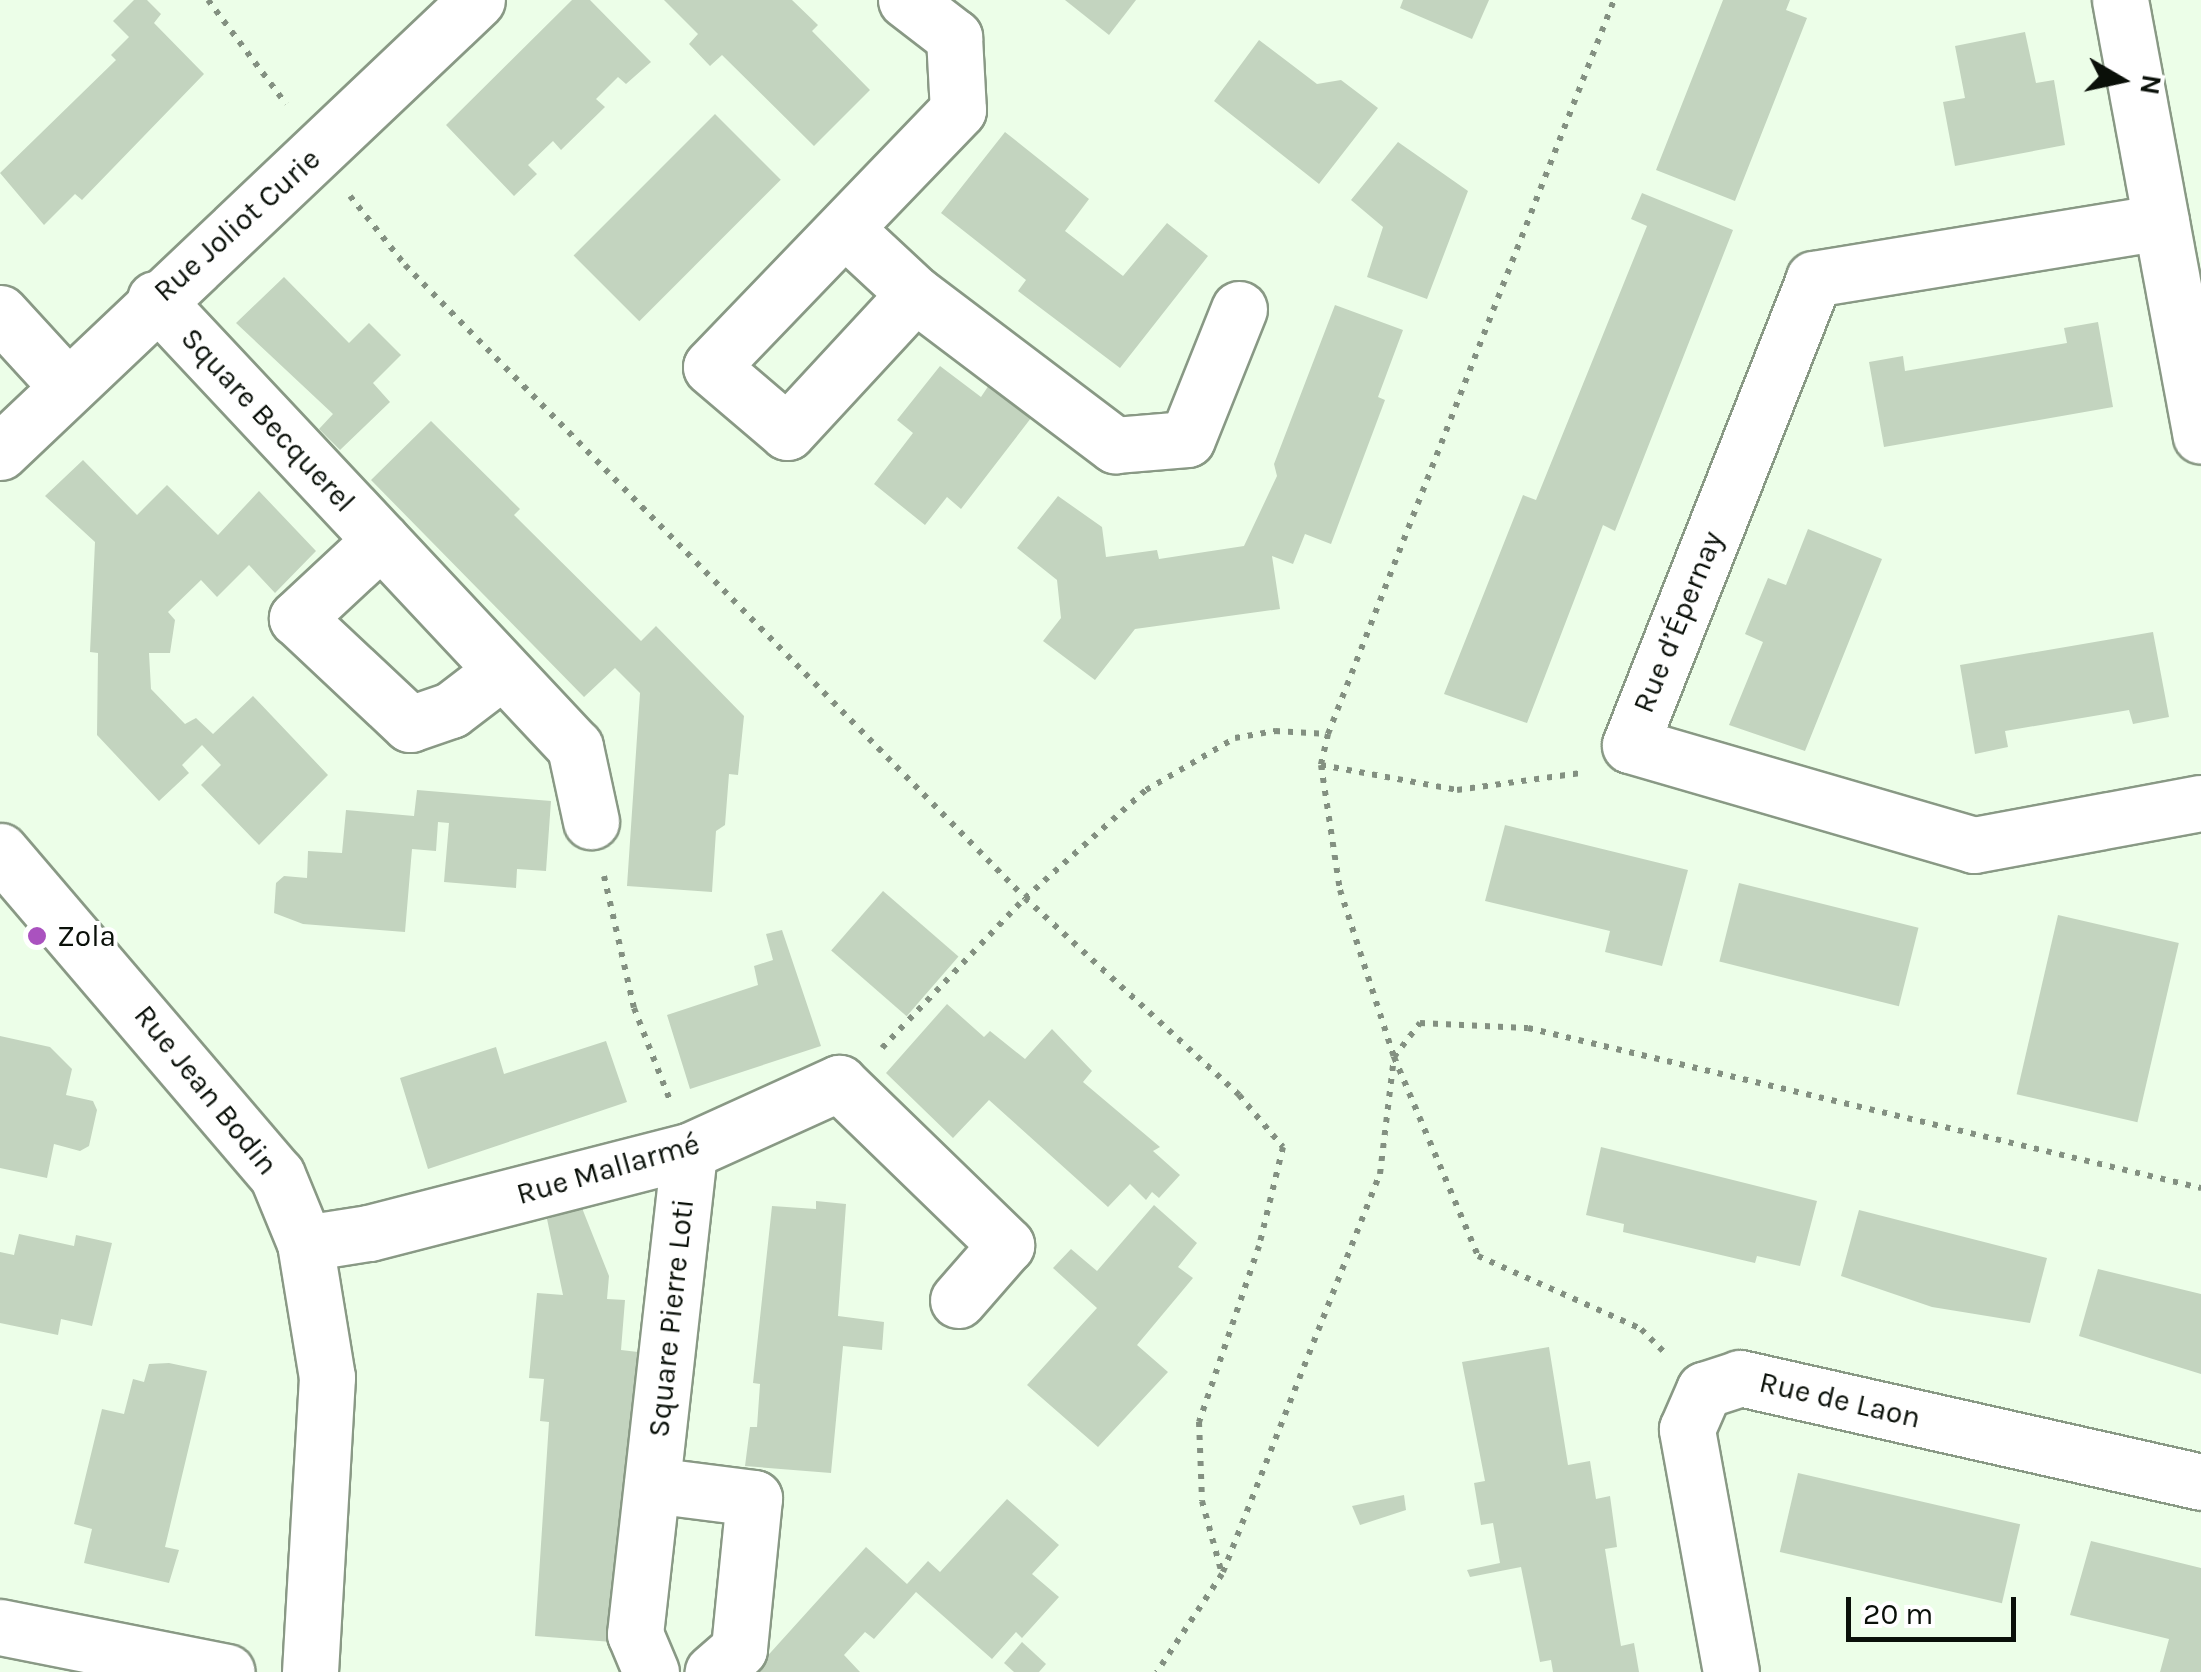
<!DOCTYPE html>
<html>
<head>
<meta charset="utf-8">
<style>
  body { margin:0 }
  #map { position:relative; width:2201px; height:1672px; overflow:hidden; background:#ecfee8; font-family:Karla,sans-serif }
  div>[style] { position:absolute }
  [style*='--x'] { left:calc(var(--x)*1px); top:calc(var(--y)*1px); width:calc(var(--w)*1px); rotate:calc(var(--a)*1deg) }
  .building>* { inset:0; background:#c3d4bf; transform-origin:0 0 }
  .path>* { height:6px; margin-top:-3px; transform-origin:0; background:repeating-linear-gradient(90deg,#839081 0 5px,transparent 0 13px) }
  .roads { filter:drop-shadow(2px 0 #899985) drop-shadow(-2px 0 #899985) drop-shadow(0 2px #899985) drop-shadow(0 -2px #899985) }
  .minor>* { height:55px; margin:-27.5px; padding:0 27.5px; transform-origin:27.5px; border-radius:27.5px; background:#fff }
  .dots>* { width:28px; height:28px; translate:-50% -50%; box-sizing:border-box; border:5px solid #fff; border-radius:50% }
  span { translate:-50% -50%; white-space:nowrap; text-align:center; line-height:1.15; -webkit-text-stroke:8px #fff; paint-order:stroke }
  .street-label { font-size:30px; color:#0a1009 }
  .poi-label { font-size:30px; color:#0a1009 }
  .left { translate:0 -50%; text-align:left }
  .north { position:absolute; left:2071px; top:30px; width:100px; height:100px; -webkit-text-stroke:8px #fff; paint-order:stroke; rotate:99deg; font-size:28px; font-weight:700; line-height:40px; text-align:center; color:#0a1009 }
  .north::after { content:''; display:block; margin:auto; width:35px; height:45px; background:#0a1009; clip-path:polygon(50% 0,100% 100%,50% 72%,0 100%) }
  .scale { position:absolute; left:1846px; top:1597px; width:170px; height:45px; box-sizing:border-box; border:5px solid #0a1009; border-top:0; padding-left:12px; font-size:30px; line-height:35px; white-space:nowrap; color:#0a1009; -webkit-text-stroke:8px #fff; paint-order:stroke }
</style>
</head>
<body>
<div id="map">
  <div class="building">
    <div style="clip-path:polygon(134px 0,147px 0,161px 14px,154px 23px,204px 74px,82px 200px,75px 194px,44px 225px,0 173px,116px 60px,111px 55px,129px 37px,113px 21px)"></div>
    <div style="clip-path:polygon(572px 0,590px 0,651px 62px,626px 84px,618px 77px,596px 99px,605px 107px,561px 150px,553px 141px,528px 165px,537px 174px,514px 196px,446px 125px)"></div>
    <div style="clip-path:polygon(664px 0,792px 0,818px 25px,812px 31px,870px 90px,814px 146px,722px 55px,710px 66px,689px 44px,698px 34px)"></div>
    <div style="clip-path:polygon(1065px 0,1136px 0,1109px 35px)"></div>
    <div style="clip-path:polygon(1403px 0,1489px 0,1472px 39px,1400px 8px)"></div>
    <div style="clip-path:polygon(1723px 0,1790px 0,1786px 10px,1807px 18px,1735px 201px,1656px 170px)"></div>
    <div style="clip-path:polygon(2025px 32px,2036px 83px,2054px 80px,2065px 145px,1955px 166px,1943px 102px,1965px 98px,1955px 46px)"></div>
    <div style="clip-path:polygon(1259px 40px,1317px 84px,1341px 80px,1378px 108px,1319px 184px,1214px 101px)"></div>
    <div style="left:715px;top:114px;width:93px;height:200px;rotate:45deg"></div>
    <div style="clip-path:polygon(1005px 132px,1089px 199px,1065px 231px,1123px 276px,1167px 223px,1208px 256px,1120px 368px,1018px 291px,1026px 280px,941px 213px)"></div>
    <div style="clip-path:polygon(1398px 142px,1468px 191px,1427px 299px,1367px 277px,1383px 227px,1351px 200px)"></div>
    <div style="clip-path:polygon(1642px 193px,1733px 230px,1615px 531px,1603px 525px,1527px 723px,1444px 694px,1523px 495px,1536px 500px,1647px 226px,1631px 219px)"></div>
    <div style="clip-path:polygon(284px 277px,349px 343px,369px 323px,401px 355px,373px 383px,390px 402px,340px 450px,319px 429px,333px 414px,236px 323px)"></div>
    <div style="clip-path:polygon(1335px 305px,1403px 330px,1378px 397px,1385px 400px,1331px 544px,1305px 534px,1293px 564px,1272px 556px,1280px 609px,1135px 629px,1095px 680px,1043px 641px,1061px 618px,1057px 580px,1017px 548px,1058px 496px,1102px 527px,1106px 557px,1157px 550px,1159px 559px,1244px 546px,1277px 476px,1274px 464px)"></div>
    <div style="clip-path:polygon(2098px 322px,2113px 407px,1884px 447px,1869px 362px,1903px 356px,1905px 371px,2067px 343px,2064px 328px)"></div>
    <div style="clip-path:polygon(940px 366px,981px 397px,989px 385px,1031px 418px,961px 509px,947px 497px,925px 525px,874px 484px,913px 433px,897px 420px)"></div>
    <div style="clip-path:polygon(431px 421px,520px 509px,514px 515px,641px 641px,656px 626px,744px 716px,738px 775px,729px 774px,725px 825px,716px 831px,712px 892px,627px 886px,640px 693px,615px 668px,584px 697px,371px 480px)"></div>
    <div style="clip-path:polygon(83px 460px,137px 515px,167px 485px,218px 535px,259px 491px,316px 551px,275px 593px,249px 565px,217px 597px,201px 580px,168px 612px,175px 620px,170px 653px,149px 653px,151px 689px,185px 724px,196px 718px,213px 734px,253px 696px,328px 775px,259px 845px,201px 785px,221px 765px,202px 745px,182px 765px,189px 773px,159px 801px,97px 735px,98px 653px,90px 652px,95px 542px,45px 496px)"></div>
    <div style="clip-path:polygon(1808px 529px,1882px 559px,1805px 751px,1729px 725px,1763px 642px,1745px 634px,1768px 578px,1786px 585px)"></div>
    <div style="clip-path:polygon(2153px 632px,2169px 717px,2133px 724px,2129px 710px,2005px 731px,2008px 747px,1975px 754px,1960px 665px)"></div>
    <div style="clip-path:polygon(417px 790px,551px 801px,546px 871px,517px 869px,516px 888px,444px 882px,449px 823px,438px 822px,436px 851px,412px 849px,405px 932px,303px 924px,274px 913px,276px 883px,284px 876px,307px 878px,308px 851px,342px 853px,346px 810px,414px 816px)"></div>
    <div style="clip-path:polygon(1505px 825px,1688px 870px,1662px 966px,1605px 952px,1610px 931px,1485px 901px)"></div>
    <div style="left:1739px;top:883px;width:185px;height:81px;rotate:14deg"></div>
    <div style="left:883px;top:891px;width:100px;height:79px;rotate:41deg"></div>
    <div style="left:2058px;top:915px;width:124px;height:184px;rotate:13deg"></div>
    <div style="clip-path:polygon(782px 930px,821px 1046px,690px 1089px,667px 1015px,758px 985px,754px 966px,773px 960px,766px 934px)"></div>
    <div style="clip-path:polygon(947px 1004px,984px 1037px,990px 1031px,1025px 1059px,1052px 1029px,1092px 1071px,1083px 1082px,1160px 1147px,1153px 1151px,1180px 1175px,1159px 1198px,1152px 1192px,1146px 1200px,1130px 1184px,1108px 1207px,989px 1100px,953px 1138px,886px 1073px)"></div>
    <div style="clip-path:polygon(0 1036px,50px 1047px,72px 1069px,66px 1095px,93px 1101px,97px 1110px,89px 1146px,80px 1151px,54px 1144px,47px 1178px,0 1168px)"></div>
    <div style="clip-path:polygon(606px 1041px,627px 1102px,428px 1169px,400px 1078px,496px 1047px,504px 1074px)"></div>
    <div style="clip-path:polygon(1601px 1147px,1817px 1201px,1800px 1266px,1757px 1256px,1755px 1263px,1623px 1232px,1624px 1224px,1586px 1215px)"></div>
    <div style="clip-path:polygon(816px 1201px,846px 1204px,838px 1316px,884px 1322px,882px 1350px,843px 1346px,831px 1473px,745px 1466px,750px 1427px,757px 1427px,760px 1384px,753px 1383px,772px 1206px,816px 1209px)"></div>
    <div style="clip-path:polygon(1154px 1205px,1197px 1243px,1178px 1267px,1193px 1278px,1137px 1345px,1168px 1372px,1098px 1447px,1027px 1385px,1097px 1308px,1053px 1268px,1071px 1249px,1097px 1271px)"></div>
    <div style="clip-path:polygon(582px 1208px,609px 1276px,607px 1299px,625px 1300px,621px 1350px,638px 1352px,612px 1642px,535px 1636px,549px 1422px,540px 1421px,544px 1379px,529px 1378px,537px 1293px,563px 1295px,547px 1219px)"></div>
    <div style="clip-path:polygon(1859px 1210px,2047px 1258px,2030px 1323px,1932px 1307px,1841px 1276px)"></div>
    <div style="clip-path:polygon(19px 1234px,74px 1246px,76px 1235px,112px 1243px,92px 1326px,61px 1319px,58px 1335px,0 1323px,0 1252px,14px 1255px)"></div>
    <div style="clip-path:polygon(2098px 1269px,2201px 1294px,2201px 1374px,2079px 1336px)"></div>
    <div style="clip-path:polygon(1549px 1347px,1568px 1465px,1590px 1461px,1596px 1499px,1610px 1496px,1617px 1547px,1605px 1549px,1613px 1599px,1621px 1646px,1634px 1643px,1639px 1672px,1553px 1672px,1551px 1660px,1540px 1662px,1521px 1567px,1470px 1577px,1467px 1570px,1500px 1563px,1493px 1523px,1481px 1525px,1474px 1483px,1485px 1481px,1462px 1362px)"></div>
    <div style="clip-path:polygon(169px 1363px,207px 1371px,165px 1547px,179px 1550px,169px 1583px,84px 1563px,92px 1529px,74px 1524px,102px 1409px,124px 1414px,133px 1379px,144px 1382px,149px 1364px)"></div>
    <div style="left:1798px;top:1473px;width:228px;height:81px;rotate:13deg"></div>
    <div style="clip-path:polygon(1404px 1495px,1406px 1510px,1360px 1525px,1352px 1506px)"></div>
    <div style="clip-path:polygon(1007px 1499px,1059px 1545px,1032px 1574px,1059px 1597px,1022px 1638px,1016px 1632px,992px 1659px,916px 1592px,874px 1639px,865px 1632px,844px 1655px,860px 1672px,753px 1672px,866px 1547px,907px 1584px,928px 1561px,940px 1572px)"></div>
    <div style="clip-path:polygon(2091px 1541px,2201px 1568px,2201px 1672px,2160px 1672px,2169px 1639px,2070px 1615px)"></div>
    <div style="clip-path:polygon(1022px 1642px,1046px 1664px,1039px 1672px,1014px 1672px,1004px 1663px)"></div>
  </div>
  <div class="path">
    <div style="--x:208;--y:0;--w:130;--a:53.1"></div>
    <div style="--x:350;--y:196;--w:88;--a:51.4"></div>
    <div style="--x:405;--y:265;--w:886;--a:45.59"></div>
    <div style="--x:1025;--y:898;--w:291;--a:42.6"></div>
    <div style="--x:1239;--y:1095;--w:68;--a:49.8"></div>
    <div style="--x:1283;--y:1147;--w:102;--a:103.6"></div>
    <div style="--x:1259;--y:1246;--w:186;--a:108.8"></div>
    <div style="--x:1199;--y:1422;--w:79;--a:87.8"></div>
    <div style="--x:1202;--y:1501;--w:76;--a:74.7"></div>
    <div style="--x:1222;--y:1574;--w:118;--a:123.6"></div>
    <div style="--x:1328;--y:734;--w:32;--a:103"></div>
    <div style="--x:1321;--y:765;--w:126;--a:81.4"></div>
    <div style="--x:1340;--y:890;--w:176;--a:72.1"></div>
    <div style="--x:1394;--y:1057;--w:216;--a:67.1"></div>
    <div style="--x:1478;--y:1256;--w:179;--a:24.1"></div>
    <div style="--x:1641;--y:1329;--w:31;--a:45"></div>
    <div style="--x:1321;--y:765;--w:138;--a:10.4"></div>
    <div style="--x:1457;--y:790;--w:125;--a:-7.8"></div>
    <div style="--x:604;--y:876;--w:135;--a:77.2"></div>
    <div style="--x:634;--y:1008;--w:97;--a:68.7"></div>
    <div style="--x:882;--y:1048;--w:207;--a:-46.4"></div>
    <div style="--x:1025;--y:898;--w:162;--a:-41.8"></div>
    <div style="--x:1146;--y:790;--w:103;--a:-30.3"></div>
    <div style="--x:1235;--y:738;--w:41;--a:-9.9"></div>
    <div style="--x:1275;--y:731;--w:53;--a:3.2"></div>
    <div style="--x:1328;--y:734;--w:788;--a:-68.71"></div>
    <div style="--x:1223;--y:1572;--w:428;--a:-68.5"></div>
    <div style="--x:1380;--y:1174;--w:118;--a:-83.2"></div>
    <div style="--x:1394;--y:1057;--w:43;--a:-52.6"></div>
    <div style="--x:1420;--y:1023;--w:108;--a:2.7"></div>
    <div style="--x:1528;--y:1028;--w:692;--a:13.37"></div>
  </div>
  <div class="roads">
    <div class="minor">
      <div style="--x:906;--y:0;--w:61;--a:37.6"></div>
      <div style="--x:954;--y:37;--w:73;--a:86.9"></div>
      <div style="--x:958;--y:110;--w:356;--a:133.9"></div>
      <div style="--x:711;--y:367;--w:100;--a:40.5"></div>
      <div style="--x:787;--y:432;--w:188;--a:-47.2"></div>
      <div style="--x:2120;--y:0;--w:443;--a:79.5"></div>
      <div style="--x:2161;--y:222;--w:352;--a:170.7"></div>
      <div style="--x:1814;--y:279;--w:501;--a:111.55"></div>
      <div style="--x:1630;--y:745;--w:358;--a:16.2"></div>
      <div style="--x:1974;--y:845;--w:231;--a:-10.5"></div>
      <div style="--x:845;--y:229;--w:96;--a:42.9"></div>
      <div style="--x:915;--y:294;--w:251;--a:37.1"></div>
      <div style="--x:1115;--y:445;--w:72;--a:-4.8"></div>
      <div style="--x:1187;--y:439;--w:140;--a:-68.2"></div>
      <div style="--x:155;--y:299;--w:614;--a:46.85"></div>
      <div style="--x:575;--y:747;--w:76;--a:77.8"></div>
      <div style="--x:0;--y:313;--w:98;--a:47.5"></div>
      <div style="--x:0;--y:452;--w:657;--a:-43.46"></div>
      <div style="--x:381;--y:540;--w:115;--a:137.1"></div>
      <div style="--x:297;--y:618;--w:155;--a:43.2"></div>
      <div style="--x:410;--y:724;--w:43;--a:-18.9"></div>
      <div style="--x:451;--y:710;--w:64;--a:-37.4"></div>
      <div style="--x:0;--y:851;--w:426;--a:49.5"></div>
      <div style="--x:277;--y:1175;--w:74;--a:67.6"></div>
      <div style="--x:305;--y:1243;--w:136;--a:80.7"></div>
      <div style="--x:327;--y:1377;--w:295;--a:93.3"></div>
      <div style="--x:305;--y:1243;--w:65;--a:-8.9"></div>
      <div style="--x:369;--y:1233;--w:330;--a:-14.4"></div>
      <div style="--x:689;--y:1151;--w:165;--a:-24.4"></div>
      <div style="--x:839;--y:1083;--w:233;--a:44.1"></div>
      <div style="--x:1006;--y:1245;--w:73;--a:131.1"></div>
      <div style="--x:652;--y:1485;--w:103;--a:7.3"></div>
      <div style="--x:754;--y:1498;--w:152;--a:95.7"></div>
      <div style="--x:739;--y:1649;--w:35;--a:139"></div>
      <div style="--x:0;--y:1627;--w:231;--a:11.2"></div>
      <div style="--x:651;--y:1672;--w:41;--a:-112.8"></div>
      <div style="--x:635;--y:1634;--w:486;--a:-83.6"></div>
      <div style="--x:1731;--y:1672;--w:247;--a:-100.3"></div>
      <div style="--x:1687;--y:1429;--w:43;--a:-66.4"></div>
      <div style="--x:1704;--y:1390;--w:38;--a:-18"></div>
      <div style="--x:1740;--y:1378;--w:473;--a:12.7"></div>
    </div>
  </div>
  <div class="dots">
    <div style="left:37px;top:936px;background:#aa52bf"></div>
  </div>
  <div class="street-label">
    <span style="left:237px;top:225px;rotate:-42deg">Rue Joliot Curie</span>
    <span style="left:268px;top:420px;rotate:47deg">Square Becquerel</span>
    <span style="left:1678px;top:622px;rotate:-68deg">Rue d’Épernay</span>
    <span style="left:206px;top:1090px;rotate:51deg">Rue Jean Bodin</span>
    <span style="left:608px;top:1169px;rotate:-16deg">Rue Mallarmé</span>
    <span style="left:671px;top:1318px;rotate:-84deg">Square Pierre Loti</span>
    <span style="left:1840px;top:1400px;rotate:13deg">Rue de Laon</span>
  </div>
  <div class="poi-label">
    <span class="left" style="left:57px;top:936px">Zola</span>
  </div>
  <div class="north">N</div>
  <div class="scale">20 m</div>
</div>
</body>
</html>
